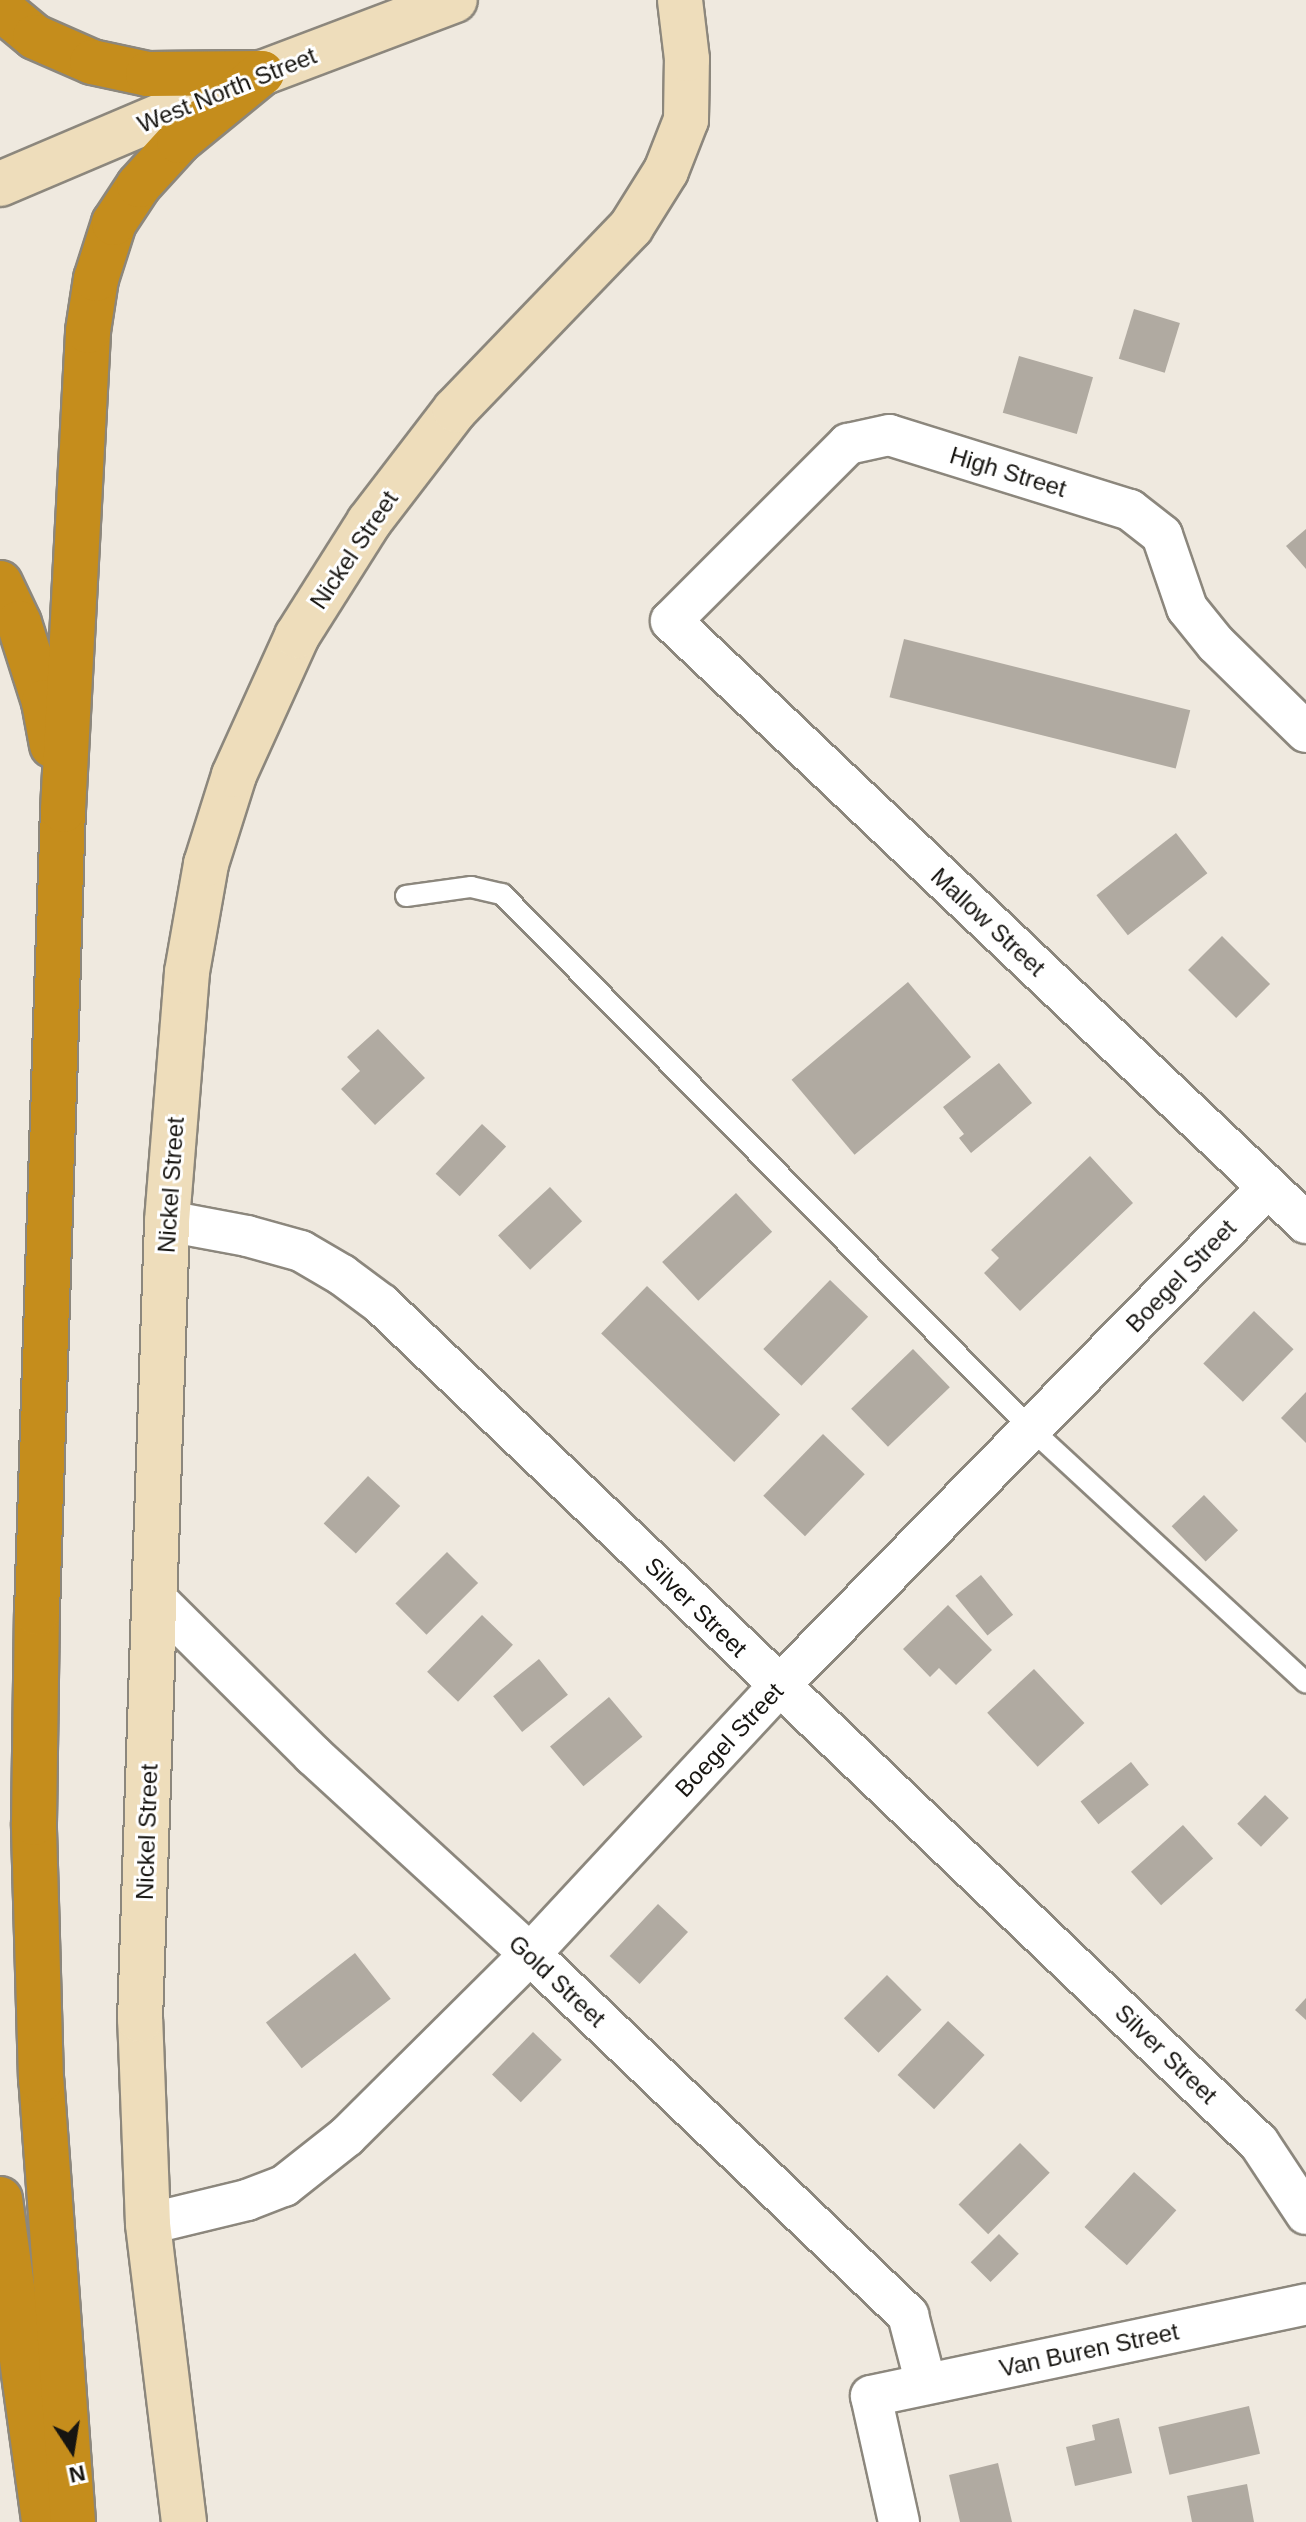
<!DOCTYPE html>
<html>
<head>
<meta charset="utf-8">
<style>
  body { margin:0 }
  #map { position:relative; width:1306px; height:2522px; overflow:hidden; background:#efe9df; font-family:Helvetica,sans-serif }
  div>[style] { position:absolute }
  [style*='--x'] { left:calc(var(--x)*1px); top:calc(var(--y)*1px); width:calc(var(--w)*1px); rotate:calc(var(--a)*1deg) }
  .building>* { inset:0; background:#b0aaa1; transform-origin:0 0 }
  .roads { filter:drop-shadow(2px 0 #8c877d) drop-shadow(-2px 0 #8c877d) drop-shadow(0 2px #8c877d) drop-shadow(0 -2px #8c877d) }
  .lane>* { height:20px; margin:-10px; padding:0 10px; transform-origin:10px; border-radius:10px; background:#fff }
  .street>* { height:40px; margin:-20px; padding:0 20px; transform-origin:20px; border-radius:20px; background:#fff }
  .secondary>* { height:44px; margin:-22px; padding:0 22px; transform-origin:22px; border-radius:22px; background:#edb }
  .highway>* { height:44px; margin:-22px; padding:0 22px; transform-origin:22px; border-radius:22px; background:#c58d1c }
  span { translate:-50% -50%; white-space:nowrap; text-align:center; line-height:1.15; -webkit-text-stroke:6px #fff; paint-order:stroke }
  .street-label { font-size:24px; color:#171511 }
  .north { position:absolute; left:32px; top:2410px; width:80px; height:80px; -webkit-text-stroke:6px #fff; paint-order:stroke; rotate:168deg; font-size:22px; font-weight:700; line-height:32px; text-align:center; color:#171511 }
  .north::after { content:''; display:block; margin:auto; width:28px; height:36px; background:#171511; clip-path:polygon(50% 0,100% 100%,50% 72%,0 100%) }
</style>
</head>
<body>
<div id="map">
  <div class="building">
    <div style="left:1134px;top:309px;width:48px;height:52px;rotate:17deg"></div>
    <div style="left:1019px;top:356px;width:77px;height:59px;rotate:16deg"></div>
    <div style="clip-path:polygon(1306px 529px,1306px 569px,1286px 546px)"></div>
    <div style="left:904px;top:639px;width:295px;height:60px;rotate:14deg"></div>
    <div style="left:1176px;top:833px;width:51px;height:101px;rotate:52deg"></div>
    <div style="left:1222px;top:936px;width:68px;height:48px;rotate:45deg"></div>
    <div style="left:908px;top:982px;width:98px;height:152px;rotate:50deg"></div>
    <div style="clip-path:polygon(378px 1029px,425px 1078px,375px 1125px,341px 1089px,360px 1071px,347px 1057px)"></div>
    <div style="clip-path:polygon(999px 1063px,1032px 1103px,971px 1153px,959px 1138px,964px 1134px,943px 1107px)"></div>
    <div style="left:482px;top:1124px;width:33px;height:68px;rotate:43deg"></div>
    <div style="clip-path:polygon(1090px 1156px,1133px 1203px,1020px 1311px,984px 1273px,999px 1258px,991px 1250px)"></div>
    <div style="left:550px;top:1187px;width:47px;height:71px;rotate:47deg"></div>
    <div style="left:736px;top:1193px;width:53px;height:101px;rotate:47deg"></div>
    <div style="left:830px;top:1280px;width:53px;height:96px;rotate:44deg"></div>
    <div style="left:647px;top:1286px;width:185px;height:66px;rotate:44deg"></div>
    <div style="left:1254px;top:1311px;width:55px;height:73px;rotate:44deg"></div>
    <div style="left:913px;top:1349px;width:53px;height:86px;rotate:46deg"></div>
    <div style="clip-path:polygon(1306px 1392px,1306px 1443px,1281px 1418px)"></div>
    <div style="left:823px;top:1434px;width:58px;height:86px;rotate:44deg"></div>
    <div style="left:368px;top:1476px;width:44px;height:65px;rotate:43deg"></div>
    <div style="left:1204px;top:1495px;width:49px;height:45px;rotate:46deg"></div>
    <div style="left:447px;top:1552px;width:44px;height:73px;rotate:45deg"></div>
    <div style="left:981px;top:1575px;width:51px;height:33px;rotate:51deg"></div>
    <div style="clip-path:polygon(948px 1605px,992px 1650px,956px 1685px,939px 1668px,930px 1677px,903px 1649px)"></div>
    <div style="left:482px;top:1615px;width:43px;height:79px;rotate:44deg"></div>
    <div style="left:539px;top:1659px;width:46px;height:59px;rotate:51deg"></div>
    <div style="left:1034px;top:1669px;width:74px;height:64px;rotate:47deg"></div>
    <div style="left:609px;top:1697px;width:52px;height:77px;rotate:50deg"></div>
    <div style="left:1131px;top:1762px;width:29px;height:64px;rotate:52deg"></div>
    <div style="left:1265px;top:1795px;width:33px;height:40px;rotate:44deg"></div>
    <div style="left:1183px;top:1825px;width:45px;height:70px;rotate:48deg"></div>
    <div style="left:658px;top:1904px;width:41px;height:71px;rotate:43deg"></div>
    <div style="left:355px;top:1953px;width:58px;height:113px;rotate:52deg"></div>
    <div style="left:887px;top:1975px;width:49px;height:61px;rotate:45deg"></div>
    <div style="clip-path:polygon(1306px 1998px,1306px 2020px,1295px 2010px)"></div>
    <div style="left:948px;top:2021px;width:50px;height:74px;rotate:43deg"></div>
    <div style="left:533px;top:2032px;width:40px;height:59px;rotate:44deg"></div>
    <div style="left:1020px;top:2143px;width:42px;height:87px;rotate:45deg"></div>
    <div style="left:1134px;top:2172px;width:57px;height:74px;rotate:42deg"></div>
    <div style="left:999px;top:2234px;width:28px;height:40px;rotate:45deg"></div>
    <div style="left:1249px;top:2406px;width:49px;height:93px;rotate:77deg"></div>
    <div style="clip-path:polygon(1119px 2418px,1132px 2473px,1075px 2486px,1066px 2447px,1095px 2440px,1092px 2425px)"></div>
    <div style="clip-path:polygon(998px 2463px,1012px 2522px,960px 2522px,949px 2475px)"></div>
    <div style="clip-path:polygon(1247px 2484px,1254px 2522px,1192px 2522px,1187px 2496px)"></div>
  </div>
  <div class="roads">
    <div class="lane">
      <div style="--x:406;--y:896;--w:66;--a:-7.9"></div>
      <div style="--x:471;--y:887;--w:32;--a:13"></div>
      <div style="--x:502;--y:894;--w:752;--a:45.32"></div>
      <div style="--x:1031;--y:1429;--w:374;--a:42.7"></div>
    </div>
    <div class="street">
      <div style="--x:1306;--y:732;--w:126;--a:-135.6"></div>
      <div style="--x:1216;--y:644;--w:46;--a:-128.9"></div>
      <div style="--x:1187;--y:608;--w:77;--a:-108.9"></div>
      <div style="--x:1162;--y:535;--w:41;--a:-142"></div>
      <div style="--x:1130;--y:510;--w:252;--a:-162.7"></div>
      <div style="--x:889;--y:435;--w:42;--a:167.6"></div>
      <div style="--x:848;--y:444;--w:250;--a:135"></div>
      <div style="--x:671;--y:621;--w:875;--a:43.47"></div>
      <div style="--x:167;--y:1221;--w:81;--a:10.6"></div>
      <div style="--x:247;--y:1236;--w:56;--a:15.5"></div>
      <div style="--x:301;--y:1251;--w:48;--a:30.3"></div>
      <div style="--x:342;--y:1275;--w:49;--a:36.6"></div>
      <div style="--x:381;--y:1304;--w:1214;--a:43.7"></div>
      <div style="--x:1259;--y:2143;--w:85;--a:56.5"></div>
      <div style="--x:155;--y:1598;--w:223;--a:44.8"></div>
      <div style="--x:313;--y:1755;--w:294;--a:42.5"></div>
      <div style="--x:530;--y:1954;--w:523;--a:43.68"></div>
      <div style="--x:908;--y:2315;--w:71;--a:75.4"></div>
      <div style="--x:148;--y:2224;--w:102;--a:-13.6"></div>
      <div style="--x:247;--y:2200;--w:40;--a:-21"></div>
      <div style="--x:284;--y:2186;--w:80;--a:-38.4"></div>
      <div style="--x:347;--y:2136;--w:258;--a:-44.8"></div>
      <div style="--x:530;--y:1954;--w:366;--a:-47.1"></div>
      <div style="--x:779;--y:1686;--w:699;--a:-45.58"></div>
      <div style="--x:899;--y:2522;--w:129;--a:-102.5"></div>
      <div style="--x:871;--y:2396;--w:445;--a:-11.9"></div>
    </div>
    <div class="secondary">
      <div style="--x:0;--y:184;--w:285;--a:-23"></div>
      <div style="--x:262;--y:73;--w:206;--a:-20.7"></div>
      <div style="--x:184;--y:2522;--w:300;--a:-96.9"></div>
      <div style="--x:148;--y:2224;--w:204;--a:-92.2"></div>
      <div style="--x:140;--y:2020;--w:799;--a:-88.06"></div>
      <div style="--x:167;--y:1221;--w:250;--a:-85.4"></div>
      <div style="--x:187;--y:972;--w:110;--a:-80"></div>
      <div style="--x:206;--y:864;--w:93;--a:-72.5"></div>
      <div style="--x:234;--y:775;--w:153;--a:-65.6"></div>
      <div style="--x:297;--y:636;--w:135;--a:-57.7"></div>
      <div style="--x:369;--y:522;--w:141;--a:-52.5"></div>
      <div style="--x:455;--y:410;--w:254;--a:-46.1"></div>
      <div style="--x:631;--y:227;--w:66;--a:-58"></div>
      <div style="--x:666;--y:171;--w:55;--a:-68.6"></div>
      <div style="--x:686;--y:120;--w:61;--a:-89.1"></div>
      <div style="--x:687;--y:59;--w:59;--a:-96.8"></div>
    </div>
    <div class="highway">
      <div style="--x:0;--y:8;--w:45;--a:39.6"></div>
      <div style="--x:35;--y:37;--w:62;--a:23.7"></div>
      <div style="--x:92;--y:62;--w:57;--a:12.1"></div>
      <div style="--x:148;--y:74;--w:114;--a:-0.5"></div>
      <div style="--x:0;--y:583;--w:44;--a:64.6"></div>
      <div style="--x:19;--y:623;--w:83;--a:72.4"></div>
      <div style="--x:44;--y:702;--w:44;--a:79.5"></div>
      <div style="--x:0;--y:2199;--w:326;--a:82.2"></div>
      <div style="--x:73;--y:2522;--w:443;--a:-94.1"></div>
      <div style="--x:41;--y:2080;--w:257;--a:-91.6"></div>
      <div style="--x:34;--y:1823;--w:210;--a:-89.2"></div>
      <div style="--x:37;--y:1613;--w:803;--a:-88.15"></div>
      <div style="--x:63;--y:810;--w:480;--a:-87"></div>
      <div style="--x:88;--y:331;--w:53;--a:-81.3"></div>
      <div style="--x:96;--y:279;--w:59;--a:-72.2"></div>
      <div style="--x:114;--y:223;--w:45;--a:-56.7"></div>
      <div style="--x:139;--y:185;--w:59;--a:-47.7"></div>
      <div style="--x:179;--y:141;--w:107;--a:-39.3"></div>
    </div>
  </div>
  <div class="street-label">
    <span style="left:227px;top:90px;rotate:-22deg">West North Street</span>
    <span style="left:1008px;top:472px;rotate:17deg">High Street</span>
    <span style="left:354px;top:550px;rotate:-56deg">Nickel Street</span>
    <span style="left:988px;top:922px;rotate:43deg">Mallow Street</span>
    <span style="left:171px;top:1185px;rotate:-86deg">Nickel Street</span>
    <span style="left:1181px;top:1276px;rotate:-46deg">Boegel Street</span>
    <span style="left:696px;top:1607px;rotate:44deg">Silver Street</span>
    <span style="left:729px;top:1740px;rotate:-47deg">Boegel Street</span>
    <span style="left:147px;top:1832px;rotate:-88deg">Nickel Street</span>
    <span style="left:557px;top:1981px;rotate:43deg">Gold Street</span>
    <span style="left:1166px;top:2054px;rotate:44deg">Silver Street</span>
    <span style="left:1089px;top:2350px;rotate:-12deg">Van Buren Street</span>
  </div>
  <div class="north">N</div>
</div>
</body>
</html>
